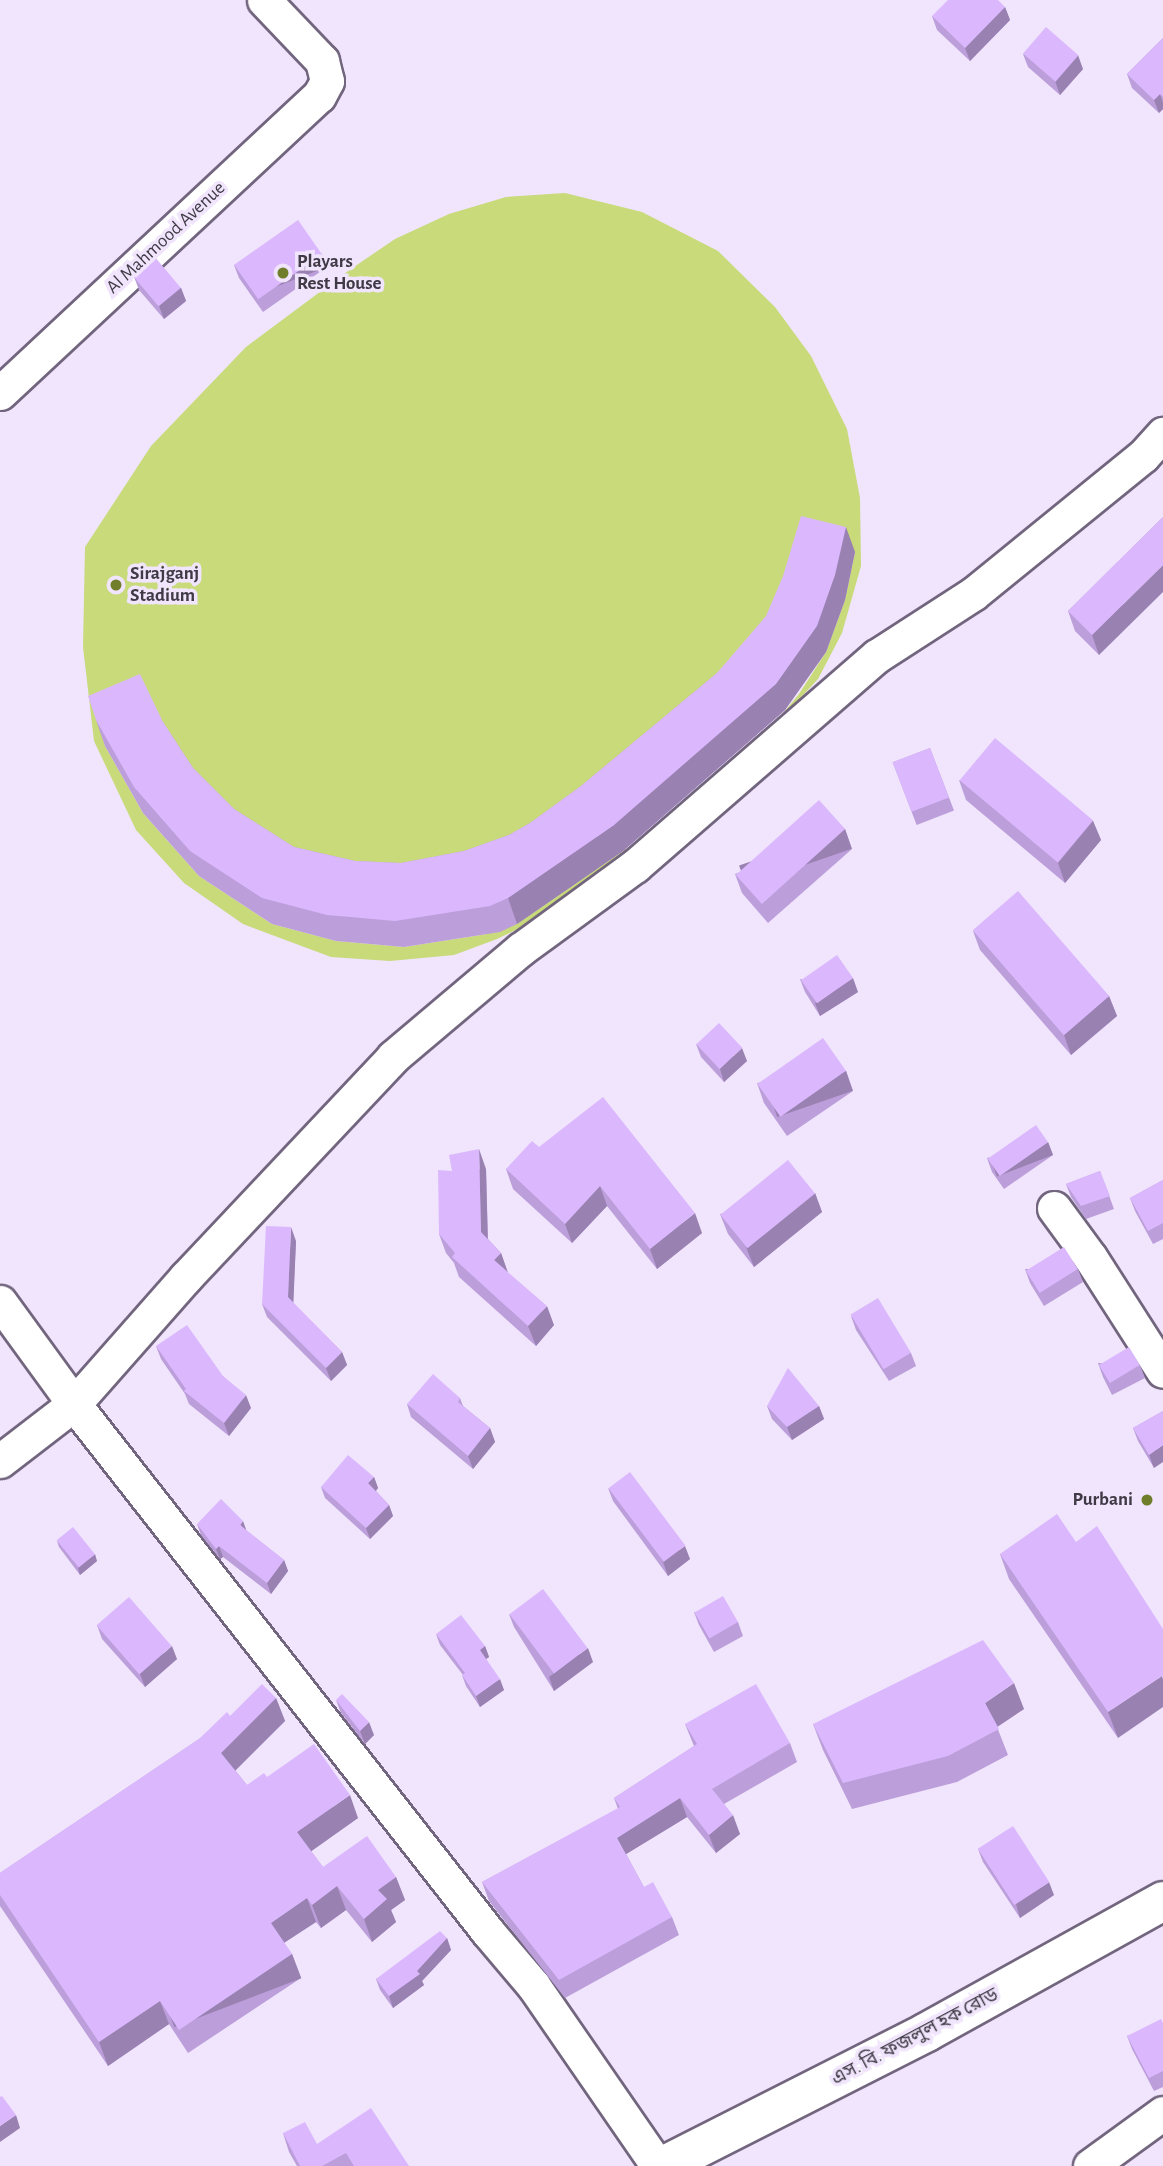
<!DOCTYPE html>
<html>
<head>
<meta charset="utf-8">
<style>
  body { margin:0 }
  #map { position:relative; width:1163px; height:2166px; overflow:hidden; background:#f0e5fc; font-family:"Alegreya Sans","Noto Sans Bengali",sans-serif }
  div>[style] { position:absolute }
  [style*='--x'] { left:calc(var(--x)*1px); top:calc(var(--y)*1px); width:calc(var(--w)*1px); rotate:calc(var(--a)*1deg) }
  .green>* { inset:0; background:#c8da7a }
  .roads { filter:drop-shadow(2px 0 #72657e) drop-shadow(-2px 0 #72657e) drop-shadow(0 2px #72657e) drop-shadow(0 -2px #72657e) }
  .minor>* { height:33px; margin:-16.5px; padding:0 16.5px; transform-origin:16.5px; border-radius:16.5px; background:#fff }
  .major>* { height:38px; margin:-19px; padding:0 19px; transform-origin:19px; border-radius:19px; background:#fff }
  .wall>* { inset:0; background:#bc9eda; transform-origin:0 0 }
  .shaded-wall>* { inset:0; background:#9981b1; transform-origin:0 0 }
  .building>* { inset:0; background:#dbb8fd; transform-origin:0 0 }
  .dots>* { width:19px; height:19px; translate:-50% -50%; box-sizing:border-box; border:4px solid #f0e5fc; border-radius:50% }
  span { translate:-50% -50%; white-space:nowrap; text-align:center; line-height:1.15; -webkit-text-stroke:7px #f0e5fc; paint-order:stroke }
  .street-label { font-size:19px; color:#3f3a45 }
  .poi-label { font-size:19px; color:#3f3a45; font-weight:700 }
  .left { translate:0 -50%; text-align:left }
  .right { translate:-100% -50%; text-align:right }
</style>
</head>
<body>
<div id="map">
  <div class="green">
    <div style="clip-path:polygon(evenodd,565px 193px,642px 212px,718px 251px,775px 307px,811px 356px,847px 429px,860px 498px,861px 566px,842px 633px,818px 679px,754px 748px,657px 838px,550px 914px,497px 939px,454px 955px,390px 961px,331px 957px,243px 924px,184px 883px,136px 830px,94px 741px,83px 647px,85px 547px,151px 446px,246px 347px,348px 271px,395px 239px,449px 214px,506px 197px,565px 193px,810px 542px,855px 552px,845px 600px,826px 652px,799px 694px,780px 717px,673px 818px,505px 929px,503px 918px,486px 923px,487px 934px,404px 947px,336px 941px,272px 924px,199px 876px,143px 813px,105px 746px,98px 721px,149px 699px,172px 748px,202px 793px,243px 834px,303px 873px,364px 887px,410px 889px,473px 877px,518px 860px,540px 848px,591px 811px,727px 698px,776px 641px,793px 602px,810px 542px)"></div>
  </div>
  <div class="roads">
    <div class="minor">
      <div style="--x:0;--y:393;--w:436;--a:-43"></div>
      <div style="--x:319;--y:96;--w:17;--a:-62"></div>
      <div style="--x:327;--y:81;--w:21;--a:-104"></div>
      <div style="--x:322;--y:61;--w:84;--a:-133.6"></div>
      <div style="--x:1054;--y:1208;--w:61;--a:53.7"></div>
      <div style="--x:1090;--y:1257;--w:135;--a:57.4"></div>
      <div style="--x:0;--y:1302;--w:126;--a:54"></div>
      <div style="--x:74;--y:1404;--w:671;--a:51.9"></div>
      <div style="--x:488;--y:1932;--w:70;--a:49.7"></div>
      <div style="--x:533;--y:1985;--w:220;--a:55.4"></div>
      <div style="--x:0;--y:1461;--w:93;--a:-37.6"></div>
      <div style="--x:74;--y:1404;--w:169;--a:-48.6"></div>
      <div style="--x:186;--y:1277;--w:302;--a:-46.7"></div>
      <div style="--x:393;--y:1057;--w:167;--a:-40.2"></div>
      <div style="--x:521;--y:949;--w:141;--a:-36.1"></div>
      <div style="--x:635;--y:866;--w:320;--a:-41"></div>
      <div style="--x:877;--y:656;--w:114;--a:-32.9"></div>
      <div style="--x:973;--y:594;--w:219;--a:-39.1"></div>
      <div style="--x:1143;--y:456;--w:30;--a:-48"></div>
      <div style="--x:1090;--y:2166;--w:90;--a:-36"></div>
    </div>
    <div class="major">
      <div style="--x:663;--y:2166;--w:296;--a:-26.9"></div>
      <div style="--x:927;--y:2032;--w:270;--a:-29"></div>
    </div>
  </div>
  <div class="wall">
    <div style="clip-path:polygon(1005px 7px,1010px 20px,970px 61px,937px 30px,932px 16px)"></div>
    <div style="clip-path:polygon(1163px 38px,1163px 109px,1159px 113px,1132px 88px,1127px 74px)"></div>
    <div style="clip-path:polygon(1023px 54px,1083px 69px,1060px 95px,1028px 67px)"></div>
    <div style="clip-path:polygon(322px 254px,327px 267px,263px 312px,239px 278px,234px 265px)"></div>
    <div style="clip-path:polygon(134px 277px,181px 288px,186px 301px,164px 319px,139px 290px)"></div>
    <div style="clip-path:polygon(1163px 517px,1099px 655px,1075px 631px,1068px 611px)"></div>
    <div style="clip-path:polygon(855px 552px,845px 600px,826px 652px,785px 710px,623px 851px,517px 924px,500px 932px,404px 947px,336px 941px,272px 924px,199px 876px,143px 813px,105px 746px,96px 720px,163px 722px,193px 768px,234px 809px,294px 847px,355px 861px,401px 863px,464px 851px,509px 835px,530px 823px,581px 786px,717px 673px)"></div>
    <div style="left:930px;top:748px;width:67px;height:40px;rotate:69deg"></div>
    <div style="clip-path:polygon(959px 780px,1093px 821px,1101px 840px,1065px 883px,966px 800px)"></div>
    <div style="clip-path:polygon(845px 829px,852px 849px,768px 923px,742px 893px,735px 874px)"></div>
    <div style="clip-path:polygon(973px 931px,1109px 996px,1117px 1016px,1071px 1055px,980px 950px)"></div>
    <div style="clip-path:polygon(800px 979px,858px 992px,820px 1016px,805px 992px)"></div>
    <div style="clip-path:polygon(696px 1044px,747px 1061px,724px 1082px,701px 1057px)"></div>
    <div style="clip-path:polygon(846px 1071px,853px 1091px,787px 1136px,764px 1103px,757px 1083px)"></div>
    <div style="clip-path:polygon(1048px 1142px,1053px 1155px,1004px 1189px,992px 1172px,987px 1158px)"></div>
    <div style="clip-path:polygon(539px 1147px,702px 1233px,657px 1269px,607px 1206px,572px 1243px,513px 1189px,506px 1169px)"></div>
    <div style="clip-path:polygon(486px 1169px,488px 1239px,501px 1253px,508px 1273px,554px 1325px,536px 1346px,459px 1277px,454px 1263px,446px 1253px,439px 1234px,452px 1171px)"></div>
    <div style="clip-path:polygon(1100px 1171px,1114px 1209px,1086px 1219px,1071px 1197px,1066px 1184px)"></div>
    <div style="clip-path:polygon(1163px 1180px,1163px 1239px,1153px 1244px,1135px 1211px,1130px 1198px)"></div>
    <div style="clip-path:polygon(815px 1193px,822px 1212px,754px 1267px,728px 1234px,720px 1214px)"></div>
    <div style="clip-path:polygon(296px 1241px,293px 1303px,342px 1352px,347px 1365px,331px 1381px,267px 1317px,262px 1304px)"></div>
    <div style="clip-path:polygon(1025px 1269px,1078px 1269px,1083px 1282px,1044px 1306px,1030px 1283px)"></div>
    <div style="clip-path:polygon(851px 1316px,911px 1353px,916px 1366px,889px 1381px,856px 1330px)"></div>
    <div style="clip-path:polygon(156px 1346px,223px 1376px,251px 1408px,229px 1436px,189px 1404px,185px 1394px,161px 1359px)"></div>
    <div style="clip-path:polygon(1098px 1363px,1140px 1365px,1145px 1378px,1112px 1395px,1103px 1377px)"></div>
    <div style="clip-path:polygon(460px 1398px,463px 1406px,490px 1428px,495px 1442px,473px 1469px,411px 1417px,407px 1404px)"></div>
    <div style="clip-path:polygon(767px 1406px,819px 1406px,824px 1419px,792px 1440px,772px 1419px)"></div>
    <div style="clip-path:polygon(1163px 1411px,1154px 1468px,1138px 1441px,1133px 1428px)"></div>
    <div style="clip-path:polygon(374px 1477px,378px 1488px,376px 1491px,389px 1505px,393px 1516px,370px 1539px,325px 1498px,321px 1487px)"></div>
    <div style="clip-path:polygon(608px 1488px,690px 1559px,668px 1576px,613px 1501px)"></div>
    <div style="clip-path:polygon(197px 1524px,247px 1531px,284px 1560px,288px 1571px,271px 1594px,223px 1557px,220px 1559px,201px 1535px)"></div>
    <div style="clip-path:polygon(57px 1541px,97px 1561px,80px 1575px,59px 1547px)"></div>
    <div style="clip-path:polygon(1076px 1542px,1118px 1738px,1009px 1579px,1000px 1554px)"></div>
    <div style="clip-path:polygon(694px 1612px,738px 1622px,743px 1636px,714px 1652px,699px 1625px)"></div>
    <div style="clip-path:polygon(509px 1614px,593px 1662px,554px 1691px,514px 1627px)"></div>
    <div style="clip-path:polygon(97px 1625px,177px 1659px,145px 1687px,102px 1639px)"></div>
    <div style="clip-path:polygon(436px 1634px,485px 1646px,489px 1657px,486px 1659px,504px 1690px,480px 1707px,466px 1686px,462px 1675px,463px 1675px,440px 1645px)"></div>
    <div style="clip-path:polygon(276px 1698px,285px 1721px,235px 1770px,247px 1785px,267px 1777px,358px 1818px,311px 1851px,323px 1867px,396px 1877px,405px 1900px,391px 1910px,396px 1922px,372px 1942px,346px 1910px,321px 1928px,316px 1922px,284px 1943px,292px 1954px,301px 1978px,188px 2053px,169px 2024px,108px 2066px,0 1906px,0 1873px,199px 1739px,230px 1716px)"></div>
    <div style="clip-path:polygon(336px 1700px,374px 1735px,365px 1744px,341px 1713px)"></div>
    <div style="clip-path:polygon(1024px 1709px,997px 1727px,1008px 1755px,957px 1782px,852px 1809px,823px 1750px,813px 1724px)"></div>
    <div style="clip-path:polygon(685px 1724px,790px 1743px,797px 1762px,724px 1804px,740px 1834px,716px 1853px,687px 1817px,626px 1854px,644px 1887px,672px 1917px,679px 1935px,565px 1998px,489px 1901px,482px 1882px,618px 1809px,614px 1798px,694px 1746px)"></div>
    <div style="clip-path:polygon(978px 1849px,1054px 1895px,1020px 1918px,983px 1862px)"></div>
    <div style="clip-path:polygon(447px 1938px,451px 1950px,422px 1981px,424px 1985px,393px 2008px,380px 1990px,376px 1979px)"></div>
    <div style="clip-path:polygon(1163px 2023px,1163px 2087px,1154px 2091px,1132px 2049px,1127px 2036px)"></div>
    <div style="clip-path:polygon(283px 2133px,317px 2144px,409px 2166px,297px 2166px,289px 2152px)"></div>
  </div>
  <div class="shaded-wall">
    <div style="clip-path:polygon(1005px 7px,1010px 20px,970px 61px,965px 48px)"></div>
    <div style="clip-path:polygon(1078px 55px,1083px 69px,1060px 95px,1055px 81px)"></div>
    <div style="clip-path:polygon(1160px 94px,1163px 103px,1163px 109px,1159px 113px,1154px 100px)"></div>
    <div style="left:322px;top:254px;width:14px;height:77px;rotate:69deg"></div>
    <div style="clip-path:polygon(181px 288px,186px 301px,164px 319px,159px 306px)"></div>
    <div style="clip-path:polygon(846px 527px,855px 552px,845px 600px,826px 652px,785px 710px,623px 851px,517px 924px,508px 898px,614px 825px)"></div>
    <div style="clip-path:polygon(1163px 565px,1163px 592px,1099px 655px,1092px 635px)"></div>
    <div style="clip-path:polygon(1093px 821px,1101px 840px,1065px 883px,1058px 863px)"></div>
    <div style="left:845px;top:829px;width:21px;height:112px;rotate:71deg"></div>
    <div style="clip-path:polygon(853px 978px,858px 992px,820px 1016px,815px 1003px)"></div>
    <div style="clip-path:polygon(1109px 996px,1117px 1016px,1071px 1055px,1064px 1035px)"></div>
    <div style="clip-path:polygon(742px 1048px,747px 1061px,724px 1082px,720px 1069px)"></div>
    <div style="left:846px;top:1071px;width:21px;height:80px;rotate:71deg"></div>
    <div style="left:1048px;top:1142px;width:14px;height:60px;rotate:69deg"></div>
    <div style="clip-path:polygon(479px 1149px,486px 1169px,488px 1252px,481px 1232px)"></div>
    <div style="clip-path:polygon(600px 1186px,607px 1206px,572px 1243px,565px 1224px)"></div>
    <div style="clip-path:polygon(815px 1193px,822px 1212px,754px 1267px,746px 1247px)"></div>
    <div style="clip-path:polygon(695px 1213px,702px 1233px,657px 1269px,650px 1249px)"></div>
    <div style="clip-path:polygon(291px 1227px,296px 1241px,293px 1311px,288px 1297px)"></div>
    <div style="clip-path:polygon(501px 1253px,508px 1273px,494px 1260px)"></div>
    <div style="clip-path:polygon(547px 1306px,554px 1325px,536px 1346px,528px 1326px)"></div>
    <div style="clip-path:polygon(342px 1352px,347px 1365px,331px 1381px,326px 1368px)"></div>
    <div style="clip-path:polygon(246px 1395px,251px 1408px,229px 1436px,224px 1423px)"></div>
    <div style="clip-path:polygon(819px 1406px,824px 1419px,792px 1440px,787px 1427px)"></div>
    <div style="clip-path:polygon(490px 1428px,495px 1442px,473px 1469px,468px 1456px)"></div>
    <div style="clip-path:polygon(1163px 1445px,1163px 1462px,1154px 1468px,1149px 1455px)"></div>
    <div style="clip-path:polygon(374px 1477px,378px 1488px,372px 1495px,368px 1483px)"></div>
    <div style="clip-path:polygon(389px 1505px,393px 1516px,370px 1539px,366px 1528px)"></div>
    <div style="clip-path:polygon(243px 1521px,247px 1532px,240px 1525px)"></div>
    <div style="clip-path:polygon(219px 1546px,223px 1557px,220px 1559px,216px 1549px)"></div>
    <div style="clip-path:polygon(685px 1546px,690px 1559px,668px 1576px,663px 1562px)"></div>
    <div style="clip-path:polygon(95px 1554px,97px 1561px,80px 1575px,78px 1568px)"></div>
    <div style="clip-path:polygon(284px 1560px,288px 1571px,271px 1594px,267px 1583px)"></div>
    <div style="clip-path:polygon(172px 1646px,177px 1659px,145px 1687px,140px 1674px)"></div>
    <div style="clip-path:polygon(485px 1646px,489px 1657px,483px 1661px,480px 1650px)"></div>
    <div style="clip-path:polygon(588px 1648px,593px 1662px,554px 1691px,549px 1677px)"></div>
    <div style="clip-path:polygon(1162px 1676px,1163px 1679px,1163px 1707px,1118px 1738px,1108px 1712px)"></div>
    <div style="clip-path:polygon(500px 1679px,504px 1690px,480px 1707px,476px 1696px)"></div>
    <div style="clip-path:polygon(1014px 1683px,1024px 1709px,994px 1729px,985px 1703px)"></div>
    <div style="clip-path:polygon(276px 1698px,285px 1721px,230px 1776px,221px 1753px)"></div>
    <div style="clip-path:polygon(369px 1722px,374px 1735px,365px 1744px,360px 1731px)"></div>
    <div style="clip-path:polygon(350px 1795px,358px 1818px,306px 1855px,297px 1832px)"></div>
    <div style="clip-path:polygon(680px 1798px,687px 1817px,623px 1856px,617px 1838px)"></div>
    <div style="clip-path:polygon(733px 1815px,740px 1834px,716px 1853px,709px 1835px)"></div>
    <div style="clip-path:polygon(396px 1877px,405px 1900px,391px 1910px,396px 1922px,372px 1942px,364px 1919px,378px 1890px)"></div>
    <div style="clip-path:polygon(1049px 1882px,1054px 1895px,1020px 1918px,1016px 1904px)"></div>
    <div style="clip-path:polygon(337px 1886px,346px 1910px,321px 1928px,312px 1905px)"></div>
    <div style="clip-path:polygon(307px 1898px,316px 1922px,279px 1946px,271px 1923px)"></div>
    <div style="clip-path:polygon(447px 1938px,451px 1950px,422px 1981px,424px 1985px,393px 2008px,389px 1996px,417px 1971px)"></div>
    <div style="left:292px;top:1954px;width:26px;height:136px;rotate:69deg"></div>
    <div style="clip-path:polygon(160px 2001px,169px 2024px,108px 2066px,99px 2042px)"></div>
    <div style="clip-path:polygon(16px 2115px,20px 2128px,0 2142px,0 2126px)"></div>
  </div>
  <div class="building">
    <div style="clip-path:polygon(948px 0,998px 0,1005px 7px,965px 48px,932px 16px)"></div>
    <div style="left:1046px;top:27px;width:43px;height:35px;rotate:41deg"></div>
    <div style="clip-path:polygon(1163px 38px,1163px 97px,1160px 94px,1154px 100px,1127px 74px)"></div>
    <div style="left:298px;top:220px;width:42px;height:78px;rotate:55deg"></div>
    <div style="left:155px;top:257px;width:40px;height:29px;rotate:50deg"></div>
    <div style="clip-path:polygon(801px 516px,846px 527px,835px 575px,817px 626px,776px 684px,614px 825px,508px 898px,490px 906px,395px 921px,327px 915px,262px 898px,190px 851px,134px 787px,96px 720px,88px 696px,140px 674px,163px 722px,193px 768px,234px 809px,294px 847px,355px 861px,401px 863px,464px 851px,509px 835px,530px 823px,581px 786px,717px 673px,766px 616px,783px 576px)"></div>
    <div style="clip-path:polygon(1163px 517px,1163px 565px,1092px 635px,1068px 611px)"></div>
    <div style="left:995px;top:738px;width:128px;height:55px;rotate:40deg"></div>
    <div style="left:930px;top:748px;width:53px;height:40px;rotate:69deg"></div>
    <div style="left:819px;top:800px;width:39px;height:112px;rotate:48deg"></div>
    <div style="left:1018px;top:891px;width:139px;height:60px;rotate:49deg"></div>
    <div style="left:837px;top:955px;width:28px;height:44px;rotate:55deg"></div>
    <div style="left:719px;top:1023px;width:34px;height:31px;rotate:47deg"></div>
    <div style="left:823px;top:1038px;width:40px;height:80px;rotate:55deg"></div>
    <div style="clip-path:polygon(603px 1097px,695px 1213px,650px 1249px,600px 1186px,565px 1224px,506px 1169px,532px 1141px,539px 1147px)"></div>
    <div style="left:1036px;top:1125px;width:21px;height:59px;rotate:55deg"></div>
    <div style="clip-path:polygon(479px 1149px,481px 1232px,501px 1253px,494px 1260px,547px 1306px,528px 1326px,452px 1257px,455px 1253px,439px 1234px,438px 1170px,452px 1171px,449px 1155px)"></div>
    <div style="left:788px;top:1160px;width:43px;height:87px;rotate:51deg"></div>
    <div style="clip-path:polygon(1100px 1171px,1110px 1196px,1081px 1206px,1066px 1184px)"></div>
    <div style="clip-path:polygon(1163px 1180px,1163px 1223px,1148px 1231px,1130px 1198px)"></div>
    <div style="clip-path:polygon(266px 1226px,291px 1227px,288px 1297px,342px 1352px,326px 1368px,262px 1304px)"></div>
    <div style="left:1064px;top:1247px;width:26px;height:45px;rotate:58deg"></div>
    <div style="left:878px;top:1298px;width:64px;height:32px;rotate:59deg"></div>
    <div style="clip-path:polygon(187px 1325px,223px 1376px,246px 1395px,224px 1423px,184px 1391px,186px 1389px,156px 1346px)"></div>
    <div style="left:1129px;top:1347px;width:21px;height:35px;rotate:59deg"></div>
    <div style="clip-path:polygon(788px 1368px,819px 1406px,787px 1427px,767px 1406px)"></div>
    <div style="clip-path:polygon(433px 1374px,460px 1398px,458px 1402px,490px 1428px,468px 1456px,407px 1404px)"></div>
    <div style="clip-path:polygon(1163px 1411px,1163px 1445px,1149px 1455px,1133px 1428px)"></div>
    <div style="clip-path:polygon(348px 1455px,374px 1477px,368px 1483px,389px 1505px,366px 1528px,321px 1487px)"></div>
    <div style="left:630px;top:1472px;width:92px;height:27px;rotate:53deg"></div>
    <div style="clip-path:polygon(221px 1499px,243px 1521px,240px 1525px,284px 1560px,267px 1583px,219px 1546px,216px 1549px,197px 1524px)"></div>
    <div style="clip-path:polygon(1057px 1514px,1076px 1542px,1097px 1526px,1163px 1629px,1163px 1679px,1162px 1676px,1108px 1712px,1000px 1554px)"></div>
    <div style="left:73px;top:1527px;width:35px;height:21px;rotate:51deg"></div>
    <div style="left:543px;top:1589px;width:74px;height:42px;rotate:53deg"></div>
    <div style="left:723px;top:1596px;width:30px;height:33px;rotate:60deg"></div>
    <div style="left:129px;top:1597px;width:65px;height:43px;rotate:49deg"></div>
    <div style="clip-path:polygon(461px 1615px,485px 1646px,480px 1650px,500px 1679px,476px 1696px,462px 1675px,465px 1673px,436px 1634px)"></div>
    <div style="clip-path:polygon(983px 1640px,1014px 1683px,985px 1703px,999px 1729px,948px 1756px,843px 1783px,813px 1724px)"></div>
    <div style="clip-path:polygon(262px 1684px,276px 1698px,221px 1753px,247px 1785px,264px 1773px,267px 1777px,314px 1744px,350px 1795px,297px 1832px,323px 1867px,367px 1836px,396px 1877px,378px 1890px,387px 1899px,364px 1919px,337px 1886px,312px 1905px,307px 1898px,271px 1923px,292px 1954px,179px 2030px,160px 2001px,99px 2042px,0 1895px,0 1873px,199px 1739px,227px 1712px,230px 1716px)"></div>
    <div style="clip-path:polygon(756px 1684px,790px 1743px,712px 1789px,733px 1815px,709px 1835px,680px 1798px,617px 1838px,644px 1887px,653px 1882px,672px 1917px,559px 1980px,482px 1882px,620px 1807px,614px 1798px,697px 1744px,685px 1724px)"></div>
    <div style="clip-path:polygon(342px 1694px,369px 1722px,360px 1731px,336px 1700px)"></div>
    <div style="left:1013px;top:1826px;width:67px;height:42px;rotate:57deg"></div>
    <div style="clip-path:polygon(440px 1931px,447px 1938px,417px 1971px,420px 1974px,389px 1996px,376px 1979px)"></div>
    <div style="clip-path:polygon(1161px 2019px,1163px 2023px,1163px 2071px,1149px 2078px,1127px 2036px)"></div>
    <div style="clip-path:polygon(2px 2096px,16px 2115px,0 2126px,0 2097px)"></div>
    <div style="clip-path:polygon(371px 2108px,409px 2166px,354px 2166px,346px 2153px,322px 2166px,300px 2166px,283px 2133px,305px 2122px,317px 2144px)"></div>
  </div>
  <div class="dots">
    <div style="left:283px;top:273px;background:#707d2a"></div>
    <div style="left:116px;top:585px;background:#707d2a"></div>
    <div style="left:1147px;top:1500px;background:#707d2a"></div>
  </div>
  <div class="street-label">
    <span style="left:166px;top:238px;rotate:-43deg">Al Mahmood Avenue</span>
    <span style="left:915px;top:2037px;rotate:-28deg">এস. বি. ফজলুল হক রোড</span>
  </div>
  <div class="poi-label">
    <span class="left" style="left:297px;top:273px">Playars<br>Rest House</span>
    <span class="left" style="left:130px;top:585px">Sirajganj<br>Stadium</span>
    <span class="right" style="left:1133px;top:1500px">Purbani</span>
  </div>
</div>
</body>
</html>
